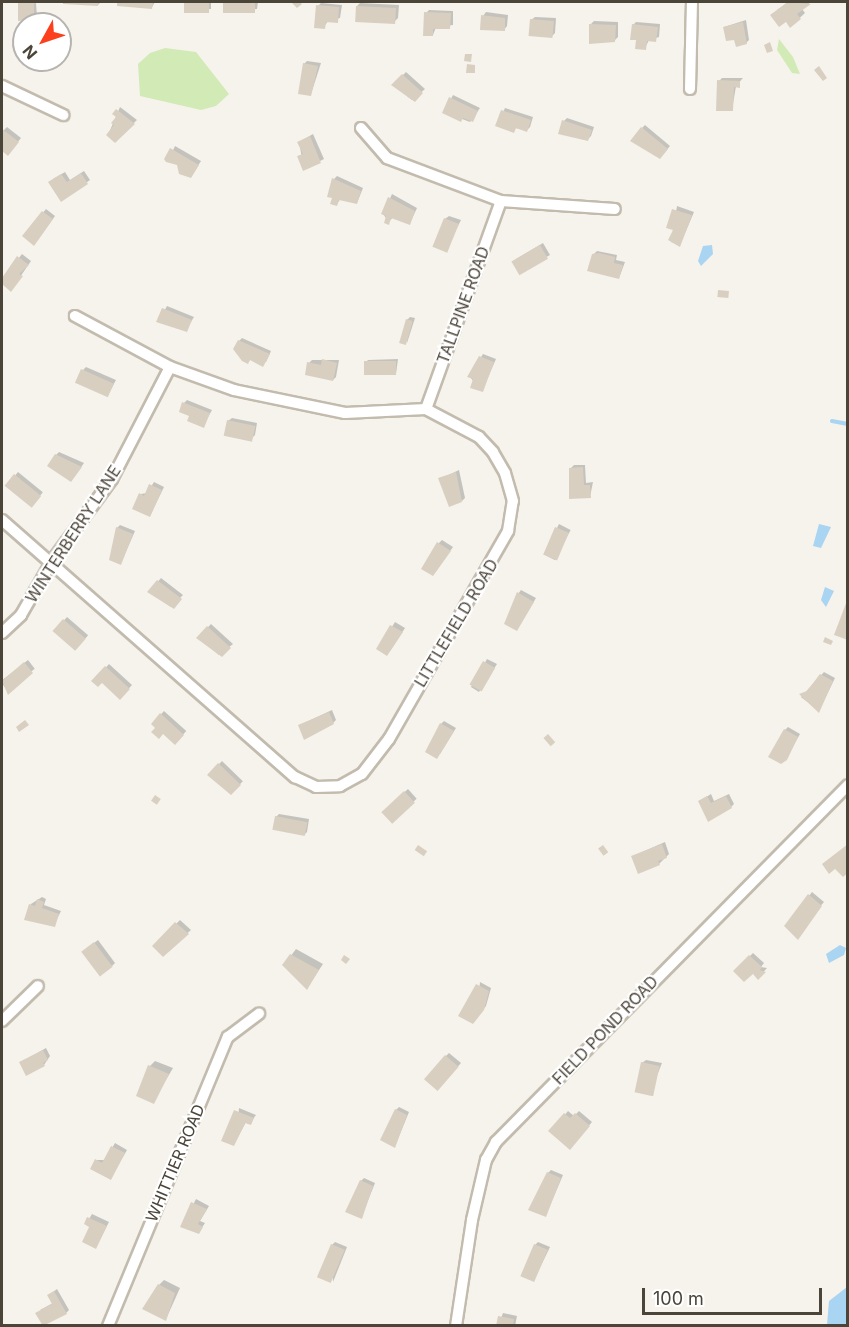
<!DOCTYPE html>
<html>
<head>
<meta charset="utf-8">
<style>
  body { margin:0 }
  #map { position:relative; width:849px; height:1327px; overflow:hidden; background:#f6f3ec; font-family:Inter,sans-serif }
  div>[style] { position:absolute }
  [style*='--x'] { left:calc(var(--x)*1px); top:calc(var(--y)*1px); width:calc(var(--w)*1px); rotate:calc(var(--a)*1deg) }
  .green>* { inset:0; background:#d2eab5 }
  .water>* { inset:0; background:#a9d4f2 }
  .shadow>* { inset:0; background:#0003; transform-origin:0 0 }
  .stream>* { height:4px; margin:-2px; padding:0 2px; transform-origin:2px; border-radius:2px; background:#a9d4f2 }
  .building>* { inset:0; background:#d8cfc1; transform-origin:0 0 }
  .roads { filter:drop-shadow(2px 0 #c2bbae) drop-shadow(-2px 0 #c2bbae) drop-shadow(0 2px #c2bbae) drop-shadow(0 -2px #c2bbae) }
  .minor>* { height:10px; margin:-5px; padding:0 5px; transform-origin:5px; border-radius:5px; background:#fff }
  span { translate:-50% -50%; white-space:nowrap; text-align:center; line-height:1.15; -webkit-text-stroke:4.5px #fff; paint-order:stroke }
  .street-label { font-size:16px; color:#4b4439 }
  .frame { position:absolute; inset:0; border:3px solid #4b4439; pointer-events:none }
  .north { position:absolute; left:12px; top:12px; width:60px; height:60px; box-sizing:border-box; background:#fff; border:2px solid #b7b4b0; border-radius:50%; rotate:230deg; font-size:16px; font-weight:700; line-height:24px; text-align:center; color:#4b4439 }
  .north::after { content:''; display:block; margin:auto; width:21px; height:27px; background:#fc3f1d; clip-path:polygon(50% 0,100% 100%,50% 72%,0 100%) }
  .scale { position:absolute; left:642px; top:1288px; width:180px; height:27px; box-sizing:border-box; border:3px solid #4b4439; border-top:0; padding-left:8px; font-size:18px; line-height:21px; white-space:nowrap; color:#4b4439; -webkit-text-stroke:4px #fff; paint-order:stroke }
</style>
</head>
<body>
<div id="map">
  <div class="green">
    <div style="clip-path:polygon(779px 39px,793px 57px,800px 74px,792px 73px,777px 50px)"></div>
    <div style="clip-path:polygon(165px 48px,196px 52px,229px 94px,216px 106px,201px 110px,140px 96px,138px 64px,150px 53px)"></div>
  </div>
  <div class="water">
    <div style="clip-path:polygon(712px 245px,713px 254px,701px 266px,698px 261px,703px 246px)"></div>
    <div style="clip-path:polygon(819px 524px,831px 527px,821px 548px,813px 546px)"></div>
    <div style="clip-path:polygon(825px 587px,834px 591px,826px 607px,821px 600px)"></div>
    <div style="clip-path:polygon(840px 945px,846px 948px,844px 955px,829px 963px,826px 954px)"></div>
    <div style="clip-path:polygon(847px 1287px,847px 1325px,827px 1325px,829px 1301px)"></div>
  </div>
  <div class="shadow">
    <div style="clip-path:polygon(19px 2px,40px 2px,36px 3px,37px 16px,20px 19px)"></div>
    <div style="clip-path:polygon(65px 2px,101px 2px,98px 5px)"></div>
    <div style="clip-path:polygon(119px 2px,155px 2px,152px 7px,118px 5px)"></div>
    <div style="clip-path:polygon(186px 2px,211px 2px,211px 9px,186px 11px)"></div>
    <div style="clip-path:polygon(224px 2px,258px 2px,257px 9px,224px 12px)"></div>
    <div style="clip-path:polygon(788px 2px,811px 2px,802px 9px,805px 13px,791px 26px,777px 10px)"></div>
    <div style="clip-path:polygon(321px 3px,342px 5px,340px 18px,328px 21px,324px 27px,318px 6px)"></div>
    <div style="clip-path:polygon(360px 3px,399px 5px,398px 18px,395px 21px,357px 6px)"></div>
    <div style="clip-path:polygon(429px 10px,453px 11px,453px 25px,436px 27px,433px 35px,426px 13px)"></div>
    <div style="clip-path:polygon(486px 12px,508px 15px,507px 26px,504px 30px,483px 16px)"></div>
    <div style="clip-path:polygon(535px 17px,556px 18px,555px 33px,552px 36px,531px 20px)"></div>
    <div style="clip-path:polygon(746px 20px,749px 40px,746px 43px,724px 27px)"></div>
    <div style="clip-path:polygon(594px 21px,618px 22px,618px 37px,615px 40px,591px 24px)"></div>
    <div style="clip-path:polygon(636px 22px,660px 24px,659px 37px,649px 40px,645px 48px,638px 39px,633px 25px)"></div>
    <div style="clip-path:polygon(60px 46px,60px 61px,57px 64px,26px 61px,60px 60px)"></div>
    <div style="clip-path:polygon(307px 61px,321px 63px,311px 94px,304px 64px)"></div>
    <div style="clip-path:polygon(406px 72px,425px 89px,412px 100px,393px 85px)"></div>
    <div style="clip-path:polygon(722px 78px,743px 78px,736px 86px,732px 110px,719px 81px)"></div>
    <div style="clip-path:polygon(453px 95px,480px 108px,470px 122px,444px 112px)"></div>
    <div style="clip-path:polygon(120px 107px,137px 120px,115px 141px,108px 135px)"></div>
    <div style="clip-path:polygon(505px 108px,533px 117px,530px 127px,527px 130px,497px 125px)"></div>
    <div style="clip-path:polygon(567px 118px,594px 127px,591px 136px,588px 139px,564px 121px)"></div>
    <div style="clip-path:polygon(645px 125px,670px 146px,663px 154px,642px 128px)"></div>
    <div style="clip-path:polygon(7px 127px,21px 138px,8px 154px,2px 149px,2px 132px)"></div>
    <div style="clip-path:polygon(313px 134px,324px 159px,304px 169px,299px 142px)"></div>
    <div style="clip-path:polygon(175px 146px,201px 161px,191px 177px,178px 164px,168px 161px)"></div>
    <div style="clip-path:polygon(84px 171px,90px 180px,62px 200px,53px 179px,65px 172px,70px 180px)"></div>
    <div style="clip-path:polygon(337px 176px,363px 188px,357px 203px,341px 198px,337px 204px,334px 179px)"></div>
    <div style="clip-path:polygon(392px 194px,417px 208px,410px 223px,393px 217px,389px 222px,383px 214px)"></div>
    <div style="clip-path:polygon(677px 206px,694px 212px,680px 245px,671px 242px)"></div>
    <div style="clip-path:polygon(46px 209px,55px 216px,37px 241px,24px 236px)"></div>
    <div style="clip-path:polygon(449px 216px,461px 220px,446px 250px,445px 219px)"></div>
    <div style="clip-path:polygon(543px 243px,550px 255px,519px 272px,516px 259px)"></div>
    <div style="clip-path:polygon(597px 251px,617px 255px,616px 260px,625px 262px,619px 278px,593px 255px)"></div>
    <div style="clip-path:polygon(22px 254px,31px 261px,11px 290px,2px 280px)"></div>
    <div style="clip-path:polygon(167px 306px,194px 317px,186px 330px,158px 322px)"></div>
    <div style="clip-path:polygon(410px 317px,415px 318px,407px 343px,407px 320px)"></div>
    <div style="clip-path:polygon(242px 338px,271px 351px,266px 362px,251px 359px,248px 362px,239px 341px)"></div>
    <div style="clip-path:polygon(483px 354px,496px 359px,482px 391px,469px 376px)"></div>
    <div style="clip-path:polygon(398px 359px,396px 374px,365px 363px,368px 360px)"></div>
    <div style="clip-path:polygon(312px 360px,339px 360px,336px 377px,333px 380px,309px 363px)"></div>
    <div style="clip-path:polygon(86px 367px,116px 380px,108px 395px,83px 370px)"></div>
    <div style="clip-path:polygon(187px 400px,212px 410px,203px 426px,191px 416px,184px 403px)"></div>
    <div style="clip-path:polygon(232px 418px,257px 423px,255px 435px,251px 439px,228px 421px)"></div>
    <div style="clip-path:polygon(59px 452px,84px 463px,74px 477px,56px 455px)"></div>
    <div style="clip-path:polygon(574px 465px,585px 465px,586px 483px,593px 482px,590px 497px,571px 468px)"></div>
    <div style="clip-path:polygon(459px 470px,465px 498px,462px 501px,440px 479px)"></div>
    <div style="left:18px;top:472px;width:32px;height:17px;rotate:39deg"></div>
    <div style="clip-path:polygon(154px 482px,164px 487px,150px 516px,141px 494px,147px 493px)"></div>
    <div style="left:559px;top:524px;width:13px;height:34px;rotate:27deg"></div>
    <div style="clip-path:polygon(120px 525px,135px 531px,121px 563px,117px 528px)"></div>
    <div style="clip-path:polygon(442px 540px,453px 547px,436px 571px,439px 543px)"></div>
    <div style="clip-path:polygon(161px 578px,183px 595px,171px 607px,149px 592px)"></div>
    <div style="clip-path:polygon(521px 590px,536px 598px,517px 629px,515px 598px)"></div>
    <div style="left:67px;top:617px;width:28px;height:18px;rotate:41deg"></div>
    <div style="clip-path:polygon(395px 622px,405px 628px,390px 651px,378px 649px)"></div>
    <div style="clip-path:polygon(211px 624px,233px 644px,219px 655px,198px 638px)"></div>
    <div style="clip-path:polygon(487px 659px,497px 664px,479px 692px,471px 687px)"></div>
    <div style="left:28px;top:660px;width:11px;height:35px;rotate:52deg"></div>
    <div style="clip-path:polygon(109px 664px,132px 685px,120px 698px,102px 681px,94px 681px)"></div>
    <div style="clip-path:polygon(824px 672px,835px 678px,819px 711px,801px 697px)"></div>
    <div style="clip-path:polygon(332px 710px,336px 720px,333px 723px,300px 725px)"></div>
    <div style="left:164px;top:711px;width:30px;height:17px;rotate:42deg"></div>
    <div style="clip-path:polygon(444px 721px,456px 728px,440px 754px,441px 724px)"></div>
    <div style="clip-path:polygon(788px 727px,800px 734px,786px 759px,785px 730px)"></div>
    <div style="left:222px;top:761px;width:29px;height:18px;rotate:44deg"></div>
    <div style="left:408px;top:789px;width:13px;height:34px;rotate:48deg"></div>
    <div style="clip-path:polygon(711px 794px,714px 801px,729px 794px,734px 804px,731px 807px,700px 801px)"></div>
    <div style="clip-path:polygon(279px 814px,309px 819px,307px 832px,304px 835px,276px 817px)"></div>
    <div style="clip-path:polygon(665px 842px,669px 854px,659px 864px,633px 856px)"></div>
    <div style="clip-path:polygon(812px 892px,824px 902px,804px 925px,786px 926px)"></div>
    <div style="clip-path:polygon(42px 897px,46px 899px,44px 905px,61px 911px,54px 925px,26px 919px,31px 904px)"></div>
    <div style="clip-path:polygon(180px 920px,191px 930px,163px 955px,154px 946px)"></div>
    <div style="clip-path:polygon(98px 940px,115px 963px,112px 966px,86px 949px)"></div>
    <div style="clip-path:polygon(296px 949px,323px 964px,307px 988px,284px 965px)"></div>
    <div style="clip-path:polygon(753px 953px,764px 963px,761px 967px,767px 968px,758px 978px,753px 972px,735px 971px)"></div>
    <div style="clip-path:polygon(480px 982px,491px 988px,486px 1006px,476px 1019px)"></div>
    <div style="clip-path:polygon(46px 1048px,50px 1056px,44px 1065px,21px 1062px)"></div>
    <div style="clip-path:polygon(449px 1053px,461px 1063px,441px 1086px,446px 1056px)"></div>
    <div style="clip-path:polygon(646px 1060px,662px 1063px,649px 1096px,642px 1063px)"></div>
    <div style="clip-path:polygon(155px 1061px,173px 1068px,153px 1102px,150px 1066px)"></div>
    <div style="clip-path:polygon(399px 1107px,409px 1112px,395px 1146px,396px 1110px)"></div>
    <div style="clip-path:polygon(239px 1108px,256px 1115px,250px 1123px,246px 1122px,236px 1141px)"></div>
    <div style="clip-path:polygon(568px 1111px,574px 1116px,579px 1111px,592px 1122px,570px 1148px,551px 1131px)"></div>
    <div style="clip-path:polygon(115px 1143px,127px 1150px,111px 1178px,96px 1160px,105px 1160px)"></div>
    <div style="clip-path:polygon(551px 1170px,563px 1175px,546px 1215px,548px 1173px)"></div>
    <div style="clip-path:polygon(364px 1178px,375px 1183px,361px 1218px,361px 1181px)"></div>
    <div style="clip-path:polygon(196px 1199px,209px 1206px,200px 1221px,205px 1223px,199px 1232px,182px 1226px)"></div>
    <div style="clip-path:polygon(92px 1214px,109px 1222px,96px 1247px,91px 1226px,86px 1224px)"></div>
    <div style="clip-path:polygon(335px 1242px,347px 1247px,333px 1282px,332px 1245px)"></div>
    <div style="clip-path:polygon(538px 1242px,550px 1247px,534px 1280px,535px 1245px)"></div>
    <div style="clip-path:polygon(164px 1280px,180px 1288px,166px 1319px,159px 1285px)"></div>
    <div style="clip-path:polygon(57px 1289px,69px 1310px,66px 1313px,40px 1310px,53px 1303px,49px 1295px)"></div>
    <div style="clip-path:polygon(503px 1313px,517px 1316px,515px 1326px,498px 1326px)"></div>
  </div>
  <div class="stream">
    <div style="--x:832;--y:421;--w:16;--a:11"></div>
  </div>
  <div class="building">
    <div style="clip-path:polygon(18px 2px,39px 2px,34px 4px,34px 20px,18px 21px)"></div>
    <div style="clip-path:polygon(63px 2px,98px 2px,98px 6px,63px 4px)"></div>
    <div style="clip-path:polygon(117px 2px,153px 2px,152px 9px,117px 6px)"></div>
    <div style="left:184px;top:2px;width:25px;height:11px"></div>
    <div style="left:223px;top:2px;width:32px;height:11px"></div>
    <div style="clip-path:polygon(291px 2px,299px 2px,302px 4px,297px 8px)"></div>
    <div style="clip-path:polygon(788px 2px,811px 4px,797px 14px,801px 19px,790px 28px,786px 22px,779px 27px,770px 15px)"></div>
    <div style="clip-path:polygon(316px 5px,339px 7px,338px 23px,326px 22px,325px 29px,314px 28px)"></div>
    <div style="left:356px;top:6px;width:40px;height:16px;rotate:3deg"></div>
    <div style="clip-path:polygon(424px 12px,451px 13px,450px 29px,433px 29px,433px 36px,423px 36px)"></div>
    <div style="clip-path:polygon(481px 15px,505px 18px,505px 31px,480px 30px)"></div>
    <div style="left:530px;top:19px;width:24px;height:17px;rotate:5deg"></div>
    <div style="clip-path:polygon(743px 22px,747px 44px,736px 47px,734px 40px,726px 41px,723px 27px)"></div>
    <div style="clip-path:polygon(589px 24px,616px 25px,615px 42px,589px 44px)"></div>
    <div style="clip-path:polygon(632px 24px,658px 27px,656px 42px,647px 41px,646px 50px,635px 49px,636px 40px,630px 40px)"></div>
    <div style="clip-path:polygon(770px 42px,773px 51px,767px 53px,764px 45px)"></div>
    <div style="clip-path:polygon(465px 54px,472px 54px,471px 62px,464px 61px)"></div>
    <div style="clip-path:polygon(25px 60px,58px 60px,58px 66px)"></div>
    <div style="clip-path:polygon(303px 63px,318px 66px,311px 96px,298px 94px)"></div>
    <div style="clip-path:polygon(467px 64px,475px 65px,475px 73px,466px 73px)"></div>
    <div style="clip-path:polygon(819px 66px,827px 78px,823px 81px,814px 70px)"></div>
    <div style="clip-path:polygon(402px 74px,423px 93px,415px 102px,391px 85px)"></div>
    <div style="clip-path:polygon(717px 80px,740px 81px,740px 88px,734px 87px,733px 111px,716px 111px)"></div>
    <div style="clip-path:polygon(449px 97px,478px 111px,473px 122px,463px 118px,461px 122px,442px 113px)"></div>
    <div style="clip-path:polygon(116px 109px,135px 124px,115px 143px,106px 135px,114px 125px,111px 123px,116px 117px,112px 114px)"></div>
    <div style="clip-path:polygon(501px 110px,531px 120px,527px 132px,516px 128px,514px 133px,495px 126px)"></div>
    <div style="clip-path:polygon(562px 120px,592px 130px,588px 141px,558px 134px)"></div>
    <div style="clip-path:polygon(641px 127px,668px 149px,660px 159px,630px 141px)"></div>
    <div style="clip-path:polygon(2px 129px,19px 142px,8px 156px,2px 151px)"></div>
    <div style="clip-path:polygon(310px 136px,321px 163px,303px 171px,297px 156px,303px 154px,297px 142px)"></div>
    <div style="clip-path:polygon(170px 148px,199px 165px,191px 178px,179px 174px,177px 165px,166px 162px,164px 159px)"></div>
    <div style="clip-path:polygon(81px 173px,88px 184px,61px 202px,48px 182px,61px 174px,67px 182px)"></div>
    <div style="clip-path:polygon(332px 178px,361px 191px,357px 204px,339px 200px,337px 206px,330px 204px,332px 198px,327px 197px)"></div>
    <div style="clip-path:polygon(388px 197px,415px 211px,410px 225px,391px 218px,389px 225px,384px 223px,386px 216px,381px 214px)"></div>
    <div style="clip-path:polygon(672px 209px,692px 215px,680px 247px,668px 240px,673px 230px,666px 228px)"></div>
    <div style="clip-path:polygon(42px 211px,53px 219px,34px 246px,22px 236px)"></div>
    <div style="left:444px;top:218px;width:16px;height:31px;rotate:22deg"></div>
    <div style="left:540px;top:245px;width:16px;height:33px;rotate:60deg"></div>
    <div style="clip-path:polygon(599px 253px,615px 257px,614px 263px,623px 265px,619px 279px,587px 271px,592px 254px)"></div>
    <div style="clip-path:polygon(17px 256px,29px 265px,19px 274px,23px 276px,11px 292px,2px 284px,2px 278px)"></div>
    <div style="left:718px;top:290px;width:11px;height:7px;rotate:5deg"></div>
    <div style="clip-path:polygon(162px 308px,192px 320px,187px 332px,156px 322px)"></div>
    <div style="left:406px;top:319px;width:7px;height:25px;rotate:16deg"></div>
    <div style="clip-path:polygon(238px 340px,270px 354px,263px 367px,250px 360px,248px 364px,242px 361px,233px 349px)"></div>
    <div style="clip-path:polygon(479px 356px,494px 362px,483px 392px,470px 388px,473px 379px,467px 377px)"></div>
    <div style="clip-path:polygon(322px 359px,337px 363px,333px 381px,305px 375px,307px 362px,321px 365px)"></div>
    <div style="left:396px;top:361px;width:14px;height:32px;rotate:90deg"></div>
    <div style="left:81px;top:369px;width:36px;height:15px;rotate:24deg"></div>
    <div style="clip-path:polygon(182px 402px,210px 413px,204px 428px,187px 421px,189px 416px,179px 412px)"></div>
    <div style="left:227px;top:420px;width:29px;height:16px;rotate:12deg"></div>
    <div style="clip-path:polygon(55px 454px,82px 467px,71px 482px,47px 466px)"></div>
    <div style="clip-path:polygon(583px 467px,584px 485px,590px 485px,591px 498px,569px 499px,569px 468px)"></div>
    <div style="clip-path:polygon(456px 472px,462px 502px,449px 507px,438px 478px)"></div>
    <div style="left:14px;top:474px;width:35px;height:15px;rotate:39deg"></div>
    <div style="clip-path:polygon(149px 484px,162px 490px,150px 517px,132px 509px,139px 493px,144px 496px)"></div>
    <div style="clip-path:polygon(116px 527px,133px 534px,121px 565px,109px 560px)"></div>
    <div style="left:555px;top:527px;width:15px;height:30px;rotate:23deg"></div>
    <div style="clip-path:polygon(437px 542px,451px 551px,433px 576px,421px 569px)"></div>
    <div style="clip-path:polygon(157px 580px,182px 599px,174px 609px,147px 592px)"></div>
    <div style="clip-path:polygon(517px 592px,534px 602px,517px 631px,504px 624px)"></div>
    <div style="clip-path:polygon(848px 598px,848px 640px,834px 635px)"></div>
    <div style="left:63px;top:619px;width:30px;height:16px;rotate:41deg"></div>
    <div style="clip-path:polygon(390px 625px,403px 632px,387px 656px,376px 649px)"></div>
    <div style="clip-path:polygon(207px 626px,231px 648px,222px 657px,196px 638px)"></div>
    <div style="clip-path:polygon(825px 637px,833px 641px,831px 645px,823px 642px)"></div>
    <div style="left:483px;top:661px;width:14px;height:27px;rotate:30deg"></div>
    <div style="clip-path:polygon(24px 662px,33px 673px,8px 695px,2px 681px)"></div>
    <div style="clip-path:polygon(105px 666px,130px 689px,120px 700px,102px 683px,98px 687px,91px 681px)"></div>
    <div style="clip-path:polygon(820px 674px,833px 681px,819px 713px,799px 694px,807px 691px)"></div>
    <div style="clip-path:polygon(329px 712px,334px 724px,304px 740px,298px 725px)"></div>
    <div style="clip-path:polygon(160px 713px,184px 735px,175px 745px,163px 734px,159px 739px,151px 732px,155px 728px,151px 724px)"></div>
    <div style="clip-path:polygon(25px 720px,29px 725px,19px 732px,16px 727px)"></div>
    <div style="clip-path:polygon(440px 723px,454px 731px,437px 759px,425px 752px)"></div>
    <div style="clip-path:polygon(784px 729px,798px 737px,787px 760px,781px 764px,768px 757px)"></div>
    <div style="left:548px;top:734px;width:11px;height:6px;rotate:49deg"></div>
    <div style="clip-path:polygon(218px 763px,241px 785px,231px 795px,207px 775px)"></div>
    <div style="left:404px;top:791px;width:16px;height:31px;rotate:47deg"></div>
    <div style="left:155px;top:795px;width:7px;height:7px;rotate:34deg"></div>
    <div style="clip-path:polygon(707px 796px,711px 803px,726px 796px,732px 808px,708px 822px,698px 801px)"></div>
    <div style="left:275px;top:816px;width:33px;height:14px;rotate:11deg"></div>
    <div style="clip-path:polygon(662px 844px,667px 858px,658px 861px,660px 865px,638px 874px,631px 856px)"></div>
    <div style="clip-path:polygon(848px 844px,848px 873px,843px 877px,835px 869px,829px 874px,822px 864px)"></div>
    <div style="left:418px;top:845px;width:11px;height:6px;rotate:34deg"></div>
    <div style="left:603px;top:845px;width:9px;height:6px;rotate:54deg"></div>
    <div style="clip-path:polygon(808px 894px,822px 906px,798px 940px,784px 926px)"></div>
    <div style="clip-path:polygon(37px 899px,44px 902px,42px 908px,59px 914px,55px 927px,24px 920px,29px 904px,35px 906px)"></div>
    <div style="clip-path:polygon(175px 922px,189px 934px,163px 957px,152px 946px)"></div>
    <div style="left:94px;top:942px;width:31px;height:16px;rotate:53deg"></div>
    <div style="clip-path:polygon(290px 954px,319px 970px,307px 990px,282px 965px)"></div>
    <div style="clip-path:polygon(344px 955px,350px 959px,346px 964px,341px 960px)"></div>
    <div style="clip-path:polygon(749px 955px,762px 967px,760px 970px,766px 972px,758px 980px,753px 974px,744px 982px,733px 971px)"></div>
    <div style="clip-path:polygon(476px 984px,489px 991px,484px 1010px,473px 1024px,458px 1016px)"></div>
    <div style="clip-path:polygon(43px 1050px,48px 1060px,43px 1063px,45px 1066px,26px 1076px,19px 1062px)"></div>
    <div style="left:445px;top:1055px;width:18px;height:32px;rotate:41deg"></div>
    <div style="left:641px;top:1062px;width:19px;height:31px;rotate:12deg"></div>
    <div style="clip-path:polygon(148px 1065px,169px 1074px,154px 1104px,136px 1096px)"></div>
    <div style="clip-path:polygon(395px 1109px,407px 1115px,395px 1148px,380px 1140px)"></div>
    <div style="clip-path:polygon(234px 1110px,254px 1118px,251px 1125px,245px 1123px,234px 1146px,221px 1141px)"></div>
    <div style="clip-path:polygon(564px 1113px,570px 1118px,575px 1113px,590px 1126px,570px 1150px,548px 1131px)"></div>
    <div style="clip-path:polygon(111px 1146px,125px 1153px,111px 1180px,90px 1169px,95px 1159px,102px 1163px)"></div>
    <div style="clip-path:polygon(547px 1172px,561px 1178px,546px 1217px,528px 1210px)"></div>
    <div style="clip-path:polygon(360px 1180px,373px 1186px,362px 1219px,345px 1212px)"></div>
    <div style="clip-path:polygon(191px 1202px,207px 1209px,198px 1224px,203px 1227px,199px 1234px,180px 1227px)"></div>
    <div style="clip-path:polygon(87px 1217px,107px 1226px,96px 1249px,82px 1242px,89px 1227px,84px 1224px)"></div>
    <div style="left:331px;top:1244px;width:15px;height:36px;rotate:23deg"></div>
    <div style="left:534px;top:1244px;width:15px;height:35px;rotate:23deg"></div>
    <div style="clip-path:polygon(158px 1284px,175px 1293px,166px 1321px,142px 1309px)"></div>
    <div style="clip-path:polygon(54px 1291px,67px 1314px,43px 1326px,35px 1313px,52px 1304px,47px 1295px)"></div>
    <div style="clip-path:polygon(498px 1316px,514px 1319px,513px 1326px,496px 1326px)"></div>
  </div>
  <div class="roads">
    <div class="minor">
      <div style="--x:2;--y:86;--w:68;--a:25.4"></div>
      <div style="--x:690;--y:89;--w:87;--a:-88.7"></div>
      <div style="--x:361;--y:128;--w:40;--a:49"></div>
      <div style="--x:387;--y:158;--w:122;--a:20.7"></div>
      <div style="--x:501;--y:201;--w:114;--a:4"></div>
      <div style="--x:426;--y:409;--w:221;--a:-70.2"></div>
      <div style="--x:2;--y:520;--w:390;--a:41.3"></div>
      <div style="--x:295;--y:777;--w:23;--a:25"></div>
      <div style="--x:316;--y:787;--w:24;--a:-2"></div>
      <div style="--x:340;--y:786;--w:25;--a:-29"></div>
      <div style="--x:362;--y:774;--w:44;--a:-52.4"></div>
      <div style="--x:389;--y:739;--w:240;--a:-60.2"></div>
      <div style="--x:508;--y:531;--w:30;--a:-81"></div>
      <div style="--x:513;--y:501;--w:29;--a:-106"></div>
      <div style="--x:505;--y:473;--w:24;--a:-120"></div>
      <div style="--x:493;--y:452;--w:21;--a:-133"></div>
      <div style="--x:479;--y:437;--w:60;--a:-152.2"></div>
      <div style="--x:426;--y:409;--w:81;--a:177.2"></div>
      <div style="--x:345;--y:413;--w:113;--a:-168.3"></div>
      <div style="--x:234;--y:390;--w:68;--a:-160.2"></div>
      <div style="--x:170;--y:367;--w:108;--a:-151.8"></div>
      <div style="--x:2;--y:633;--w:26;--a:-43"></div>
      <div style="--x:21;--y:615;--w:62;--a:-60.1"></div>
      <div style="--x:52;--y:561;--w:102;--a:-53.8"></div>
      <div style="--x:112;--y:479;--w:126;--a:-62.6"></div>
      <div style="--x:2;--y:1021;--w:50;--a:-44.2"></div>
      <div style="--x:108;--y:1326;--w:313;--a:-67.5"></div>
      <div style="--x:228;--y:1037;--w:39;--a:-37"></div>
      <div style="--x:456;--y:1326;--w:107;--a:-81.4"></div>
      <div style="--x:472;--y:1220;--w:62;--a:-76.9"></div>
      <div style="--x:486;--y:1160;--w:21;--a:-61"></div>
      <div style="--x:496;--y:1142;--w:501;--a:-45.4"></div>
    </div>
  </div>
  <div class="street-label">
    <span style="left:463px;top:305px;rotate:-70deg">TALLPINE ROAD</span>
    <span style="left:73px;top:534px;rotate:-57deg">WINTERBERRY LANE</span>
    <span style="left:456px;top:623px;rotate:-59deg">LITTLEFIELD ROAD</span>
    <span style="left:605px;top:1030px;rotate:-46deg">FIELD POND ROAD</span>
    <span style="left:175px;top:1163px;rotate:-67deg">WHITTIER ROAD</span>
  </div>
  <div class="frame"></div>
  <div class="north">N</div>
  <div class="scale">100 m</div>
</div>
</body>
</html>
